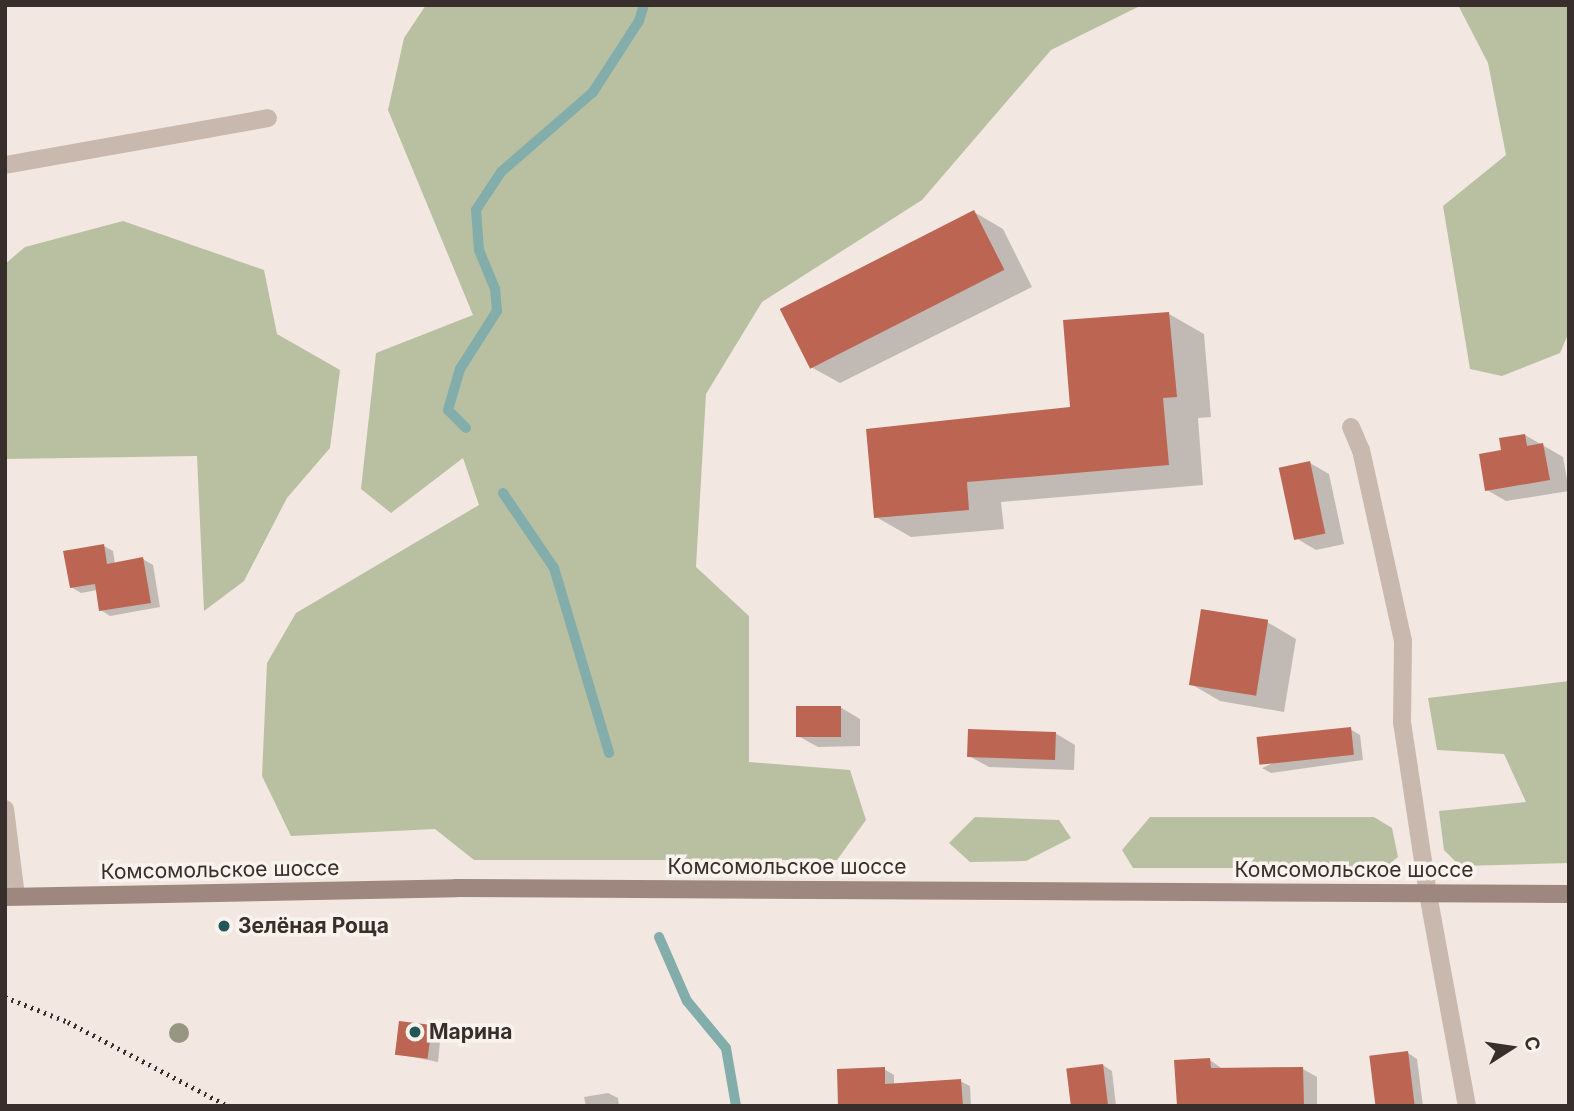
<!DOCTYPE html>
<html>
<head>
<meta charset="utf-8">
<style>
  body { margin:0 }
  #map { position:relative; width:1574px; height:1111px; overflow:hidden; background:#f2e8e1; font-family:Inter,sans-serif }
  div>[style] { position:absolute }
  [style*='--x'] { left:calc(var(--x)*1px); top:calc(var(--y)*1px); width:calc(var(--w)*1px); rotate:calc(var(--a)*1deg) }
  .green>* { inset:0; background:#b8c0a1 }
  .shadow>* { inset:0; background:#0003 }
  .stream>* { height:10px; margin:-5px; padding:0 5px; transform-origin:5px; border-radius:5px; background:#82adab }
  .building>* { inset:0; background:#bd6553; transform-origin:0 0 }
  .service>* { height:18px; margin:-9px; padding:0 9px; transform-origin:9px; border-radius:9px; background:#c9b8ad }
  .minor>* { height:18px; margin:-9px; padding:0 9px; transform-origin:9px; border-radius:9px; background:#c9b8ad }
  .secondary>* { height:18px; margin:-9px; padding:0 9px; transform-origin:9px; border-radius:9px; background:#9d877e }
  .rail>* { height:5px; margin-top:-2.5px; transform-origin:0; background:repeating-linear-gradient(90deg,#382e2b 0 2px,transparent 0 7px) }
  .trees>* { width:20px; height:20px; margin:-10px; border-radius:50%; background:#969780 }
  .dots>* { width:19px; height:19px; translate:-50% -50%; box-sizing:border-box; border:4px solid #f9f3ed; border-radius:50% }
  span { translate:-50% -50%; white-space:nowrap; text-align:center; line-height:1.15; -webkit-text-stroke:7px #f9f3ed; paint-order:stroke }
  .street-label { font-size:21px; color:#382e2b }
  .poi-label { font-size:21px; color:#382e2b; font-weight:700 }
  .left { translate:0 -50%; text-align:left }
  .frame { position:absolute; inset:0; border:7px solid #382e2b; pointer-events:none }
  .north { position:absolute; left:1476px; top:1013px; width:70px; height:70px; -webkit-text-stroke:5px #f9f3ed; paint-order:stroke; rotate:78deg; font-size:19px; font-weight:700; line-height:28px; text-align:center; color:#382e2b }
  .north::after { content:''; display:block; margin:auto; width:24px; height:32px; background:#382e2b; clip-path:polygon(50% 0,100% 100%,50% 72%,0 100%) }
</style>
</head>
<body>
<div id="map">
  <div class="green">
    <div style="clip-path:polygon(426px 5px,1142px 5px,1051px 50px,922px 200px,762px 302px,706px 394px,696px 567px,749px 616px,749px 762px,850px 770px,866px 820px,837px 860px,474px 860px,435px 829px,291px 836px,262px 776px,267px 663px,296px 613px,479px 505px,463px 458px,391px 513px,361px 489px,376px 353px,473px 315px,388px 110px,404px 38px)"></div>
    <div style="clip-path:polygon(1458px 5px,1569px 5px,1569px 332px,1560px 353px,1502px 376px,1470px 369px,1443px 206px,1506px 155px,1488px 63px)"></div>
    <div style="clip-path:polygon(123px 221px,264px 270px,277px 334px,340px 370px,330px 448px,287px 498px,244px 581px,204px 611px,197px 456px,5px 459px,5px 264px,25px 247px)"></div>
    <div style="clip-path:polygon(1569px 681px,1569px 863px,1460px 866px,1444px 850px,1439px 811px,1526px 802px,1504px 754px,1437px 750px,1428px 698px)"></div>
    <div style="clip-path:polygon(975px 817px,1059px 820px,1071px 838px,1026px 861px,970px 862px,949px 843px)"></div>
    <div style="clip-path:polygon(1150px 817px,1374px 817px,1392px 828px,1398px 857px,1384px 868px,1133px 868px,1122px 850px)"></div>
  </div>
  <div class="shadow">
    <div style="clip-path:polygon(974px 212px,1003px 229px,1032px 287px,840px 383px,811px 367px)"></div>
    <div style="clip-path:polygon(1169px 314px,1204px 334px,1211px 417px,1198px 418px,1203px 485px,1001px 502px,1004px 529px,911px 537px,876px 517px,1072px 409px)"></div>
    <div style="clip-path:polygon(1525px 435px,1563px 457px,1569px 491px,1506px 501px,1487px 490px,1503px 452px)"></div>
    <div style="clip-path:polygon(1310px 463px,1329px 474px,1344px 544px,1316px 550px,1296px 538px)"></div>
    <div style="clip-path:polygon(104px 546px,113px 551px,115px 564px,143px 559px,153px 565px,160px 607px,110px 616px,101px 610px,98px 590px,81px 593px,71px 587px)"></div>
    <div style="clip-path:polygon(1267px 622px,1296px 639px,1284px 712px,1220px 701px,1191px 684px)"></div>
    <div style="clip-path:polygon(840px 707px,860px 719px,860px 746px,818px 747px,798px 736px)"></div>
    <div style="clip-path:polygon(1350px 729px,1360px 735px,1363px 760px,1271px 773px,1262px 768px)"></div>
    <div style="clip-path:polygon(1055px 733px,1075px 745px,1074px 770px,989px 767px,969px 756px)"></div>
    <div style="clip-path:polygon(431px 1027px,441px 1032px,438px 1062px,397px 1054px)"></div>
    <div style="clip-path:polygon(1408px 1053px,1417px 1059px,1423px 1106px,1377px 1106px)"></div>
    <div style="clip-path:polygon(1210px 1060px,1224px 1070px,1303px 1069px,1317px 1077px,1317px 1106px,1178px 1106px)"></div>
    <div style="clip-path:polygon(1103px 1065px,1112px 1071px,1116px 1106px,1072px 1106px)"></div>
    <div style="clip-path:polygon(884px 1069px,894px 1075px,894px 1086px,960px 1081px,970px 1086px,971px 1106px,840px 1106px)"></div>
    <div style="clip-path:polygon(608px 1093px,618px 1098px,619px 1106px,586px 1106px,584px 1097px)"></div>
  </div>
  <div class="stream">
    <div style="--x:466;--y:428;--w:25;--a:-135"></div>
    <div style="--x:448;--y:410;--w:43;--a:-73.7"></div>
    <div style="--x:460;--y:369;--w:69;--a:-57.5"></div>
    <div style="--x:497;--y:311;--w:22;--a:-95"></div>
    <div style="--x:495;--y:289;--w:42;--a:-112.3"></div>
    <div style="--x:479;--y:250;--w:40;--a:-94.3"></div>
    <div style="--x:476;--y:210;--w:45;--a:-56.7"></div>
    <div style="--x:501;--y:172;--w:122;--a:-41"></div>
    <div style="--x:593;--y:92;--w:85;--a:-57.1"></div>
    <div style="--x:639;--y:21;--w:17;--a:-73"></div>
    <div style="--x:503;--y:493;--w:91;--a:55.8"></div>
    <div style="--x:554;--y:568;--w:193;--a:73.4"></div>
    <div style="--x:659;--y:937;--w:70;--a:66.4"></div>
    <div style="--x:687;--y:1001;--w:61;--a:50.3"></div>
    <div style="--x:726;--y:1048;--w:59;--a:80.2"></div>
  </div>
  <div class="building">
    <div style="left:974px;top:210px;width:67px;height:218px;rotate:63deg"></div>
    <div style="clip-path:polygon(1169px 312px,1177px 397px,1163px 398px,1169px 465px,967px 482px,969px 510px,874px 518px,866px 429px,1070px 407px,1063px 320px)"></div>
    <div style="clip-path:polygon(1525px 434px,1527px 446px,1543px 443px,1550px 480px,1485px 491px,1479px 454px,1501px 450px,1499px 438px)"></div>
    <div style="left:1310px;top:461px;width:74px;height:32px;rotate:78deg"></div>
    <div style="clip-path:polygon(104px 544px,107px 564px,143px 557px,151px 603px,99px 611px,95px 584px,70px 588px,63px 551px)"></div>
    <div style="left:1201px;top:609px;width:68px;height:77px;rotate:9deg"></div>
    <div style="left:796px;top:706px;width:45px;height:31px"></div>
    <div style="left:1351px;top:727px;width:28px;height:95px;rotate:84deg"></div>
    <div style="left:968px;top:729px;width:88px;height:28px;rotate:2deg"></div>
    <div style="left:399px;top:1021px;width:33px;height:34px;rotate:7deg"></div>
    <div style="left:1408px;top:1051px;width:55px;height:39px;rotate:83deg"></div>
    <div style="clip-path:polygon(1210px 1058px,1211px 1068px,1303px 1067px,1304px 1106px,1177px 1106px,1174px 1060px)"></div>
    <div style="left:1103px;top:1064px;width:42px;height:37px;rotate:83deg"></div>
    <div style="clip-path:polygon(885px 1067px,885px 1084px,961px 1079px,963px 1106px,838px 1106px,837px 1069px)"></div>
  </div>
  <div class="service">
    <div style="--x:5;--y:165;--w:267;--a:-10.1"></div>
    <div style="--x:1351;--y:427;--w:25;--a:67"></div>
    <div style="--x:1361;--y:450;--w:196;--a:77.6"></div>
    <div style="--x:1403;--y:641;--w:81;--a:90.7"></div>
    <div style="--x:1402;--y:722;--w:174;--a:81.4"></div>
  </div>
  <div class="minor">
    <div style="--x:5;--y:809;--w:88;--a:82.8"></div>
    <div style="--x:1428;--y:894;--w:216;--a:79.6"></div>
  </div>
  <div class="secondary">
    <div style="--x:5;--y:897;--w:451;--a:-1.1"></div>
    <div style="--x:456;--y:888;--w:1113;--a:0.31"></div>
  </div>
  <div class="rail">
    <div style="--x:5;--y:997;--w:68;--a:21.6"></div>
    <div style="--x:68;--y:1022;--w:181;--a:27.7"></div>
  </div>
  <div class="trees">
    <div style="left:179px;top:1033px"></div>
  </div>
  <div class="dots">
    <div style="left:224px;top:926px;background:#235757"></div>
    <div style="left:415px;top:1032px;background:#235757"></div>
  </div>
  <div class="street-label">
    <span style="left:787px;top:867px">Комсомольское шоссе</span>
    <span style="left:220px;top:870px;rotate:-1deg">Комсомольское шоссе</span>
    <span style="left:1354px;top:870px">Комсомольское шоссе</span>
  </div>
  <div class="poi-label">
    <span class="left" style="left:238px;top:926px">Зелёная Роща</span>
    <span class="left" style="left:429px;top:1032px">Марина</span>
  </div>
  <div class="frame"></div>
  <div class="north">С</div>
</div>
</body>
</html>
